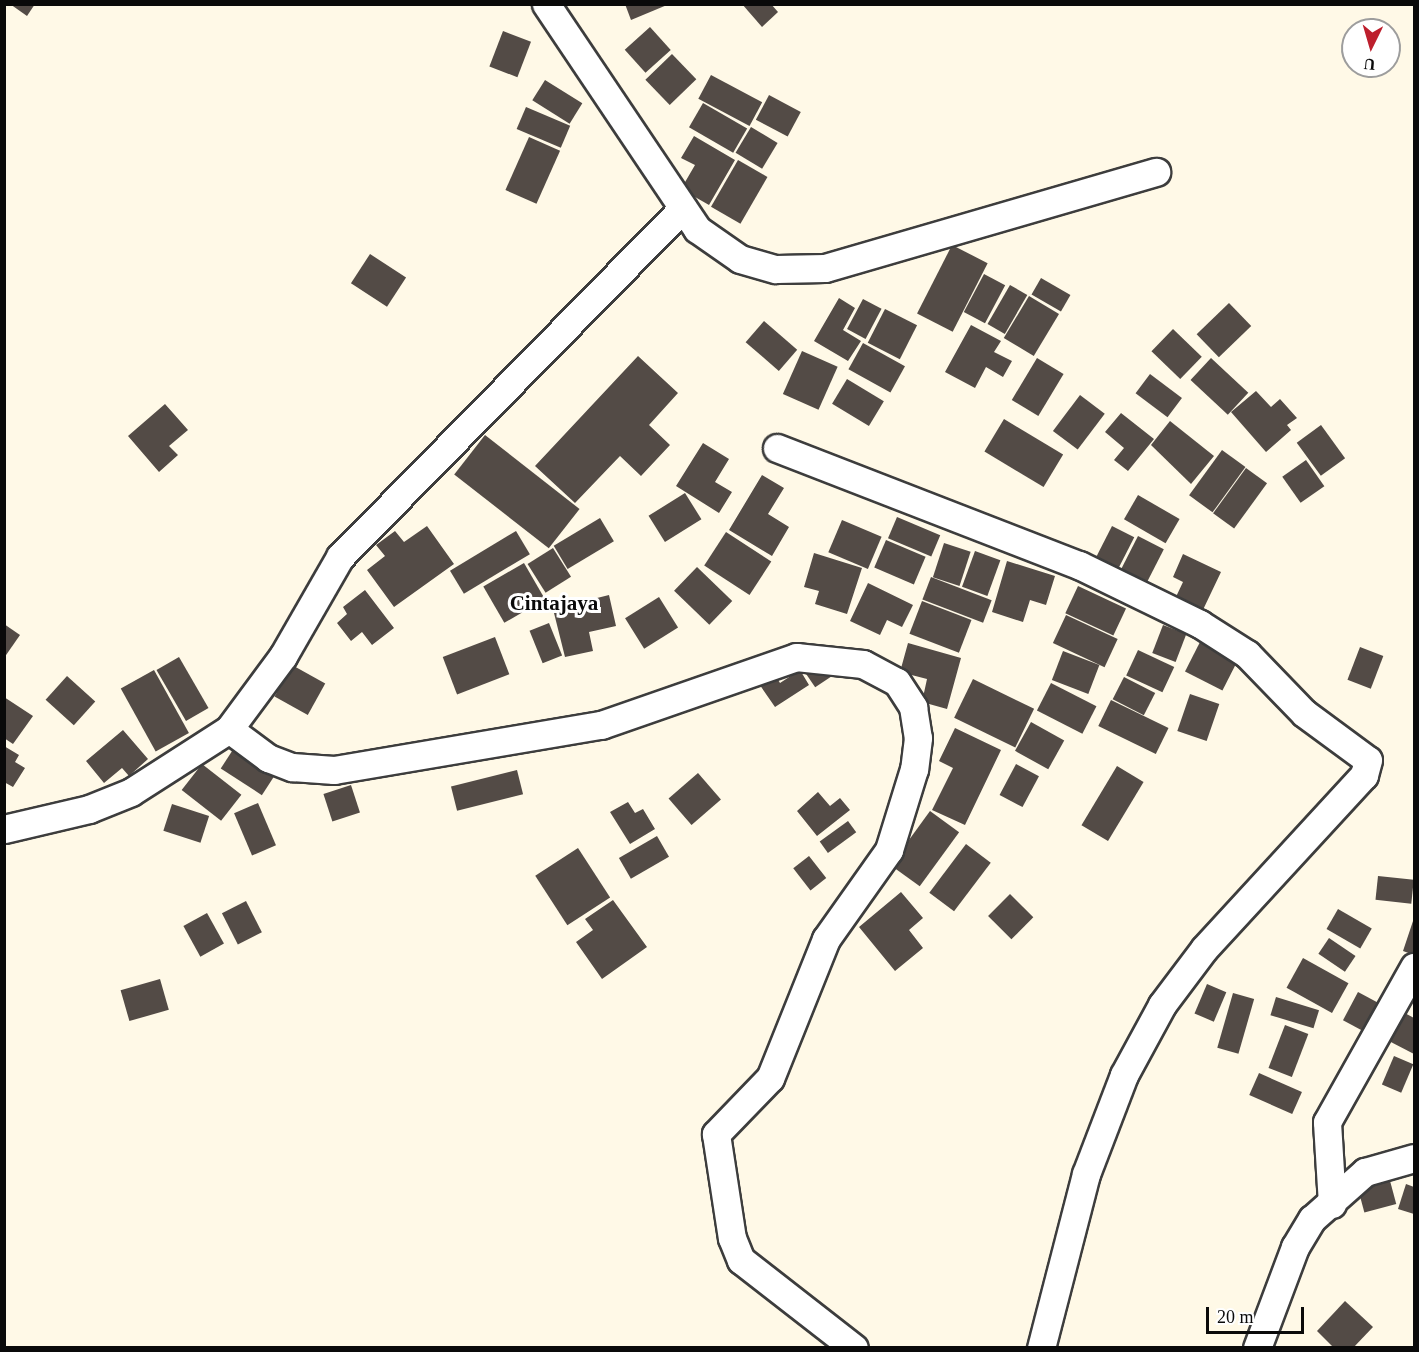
<!DOCTYPE html>
<html>
<head>
<meta charset="utf-8">
<style>
  body { margin:0 }
  #map { position:relative; width:1419px; height:1352px; overflow:hidden; background:#fff9e7; font-family:"Times New Roman",serif }
  div>[style] { position:absolute }
  [style*='--x'] { left:calc(var(--x)*1px); top:calc(var(--y)*1px); width:calc(var(--w)*1px); rotate:calc(var(--a)*1deg) }
  .building>* { inset:0; background:#534b46; transform-origin:0 0 }
  .roads { filter:drop-shadow(2px 0 #3d3d3d) drop-shadow(-2px 0 #3d3d3d) drop-shadow(0 2px #3d3d3d) drop-shadow(0 -2px #3d3d3d) }
  .street>* { height:27px; margin:-13.5px; padding:0 13.5px; transform-origin:13.5px; border-radius:13.5px; background:#fff }
  span { translate:-50% -50%; white-space:nowrap; text-align:center; line-height:1.15; -webkit-text-stroke:6px #fff; paint-order:stroke }
  .quarter-label { font-size:21px; color:#0a0a0a; font-weight:700 }
  .frame { position:absolute; inset:0; border:6px solid #0a0a0a; pointer-events:none }
  .north { position:absolute; left:1341px; top:18px; width:60px; height:60px; box-sizing:border-box; background:#fff; border:2px solid #9d9d9d; border-radius:50%; rotate:185deg; font-size:16px; font-weight:700; line-height:24px; text-align:center; color:#0a0a0a }
  .north::after { content:''; display:block; margin:auto; width:21px; height:27px; background:#bd1f2d; clip-path:polygon(50% 0,100% 100%,50% 72%,0 100%) }
  .scale { position:absolute; left:1206px; top:1307px; width:98px; height:27px; box-sizing:border-box; border:3px solid #0a0a0a; border-top:0; padding-left:8px; font-size:18px; line-height:21px; white-space:nowrap; color:#0a0a0a; -webkit-text-stroke:4px #fff; paint-order:stroke }
</style>
</head>
<body>
<div id="map">
  <div class="building">
    <div style="clip-path:polygon(10px 4px,35px 4px,27px 16px)"></div>
    <div style="clip-path:polygon(625px 4px,667px 4px,667px 5px,631px 20px)"></div>
    <div style="clip-path:polygon(742px 4px,771px 4px,778px 12px,762px 27px)"></div>
    <div style="left:650px;top:27px;width:31px;height:34px;rotate:48deg"></div>
    <div style="left:503px;top:31px;width:30px;height:38px;rotate:21deg"></div>
    <div style="left:672px;top:54px;width:35px;height:37px;rotate:46deg"></div>
    <div style="left:711px;top:75px;width:58px;height:27px;rotate:28deg"></div>
    <div style="left:545px;top:80px;width:44px;height:24px;rotate:32deg"></div>
    <div style="left:769px;top:95px;width:36px;height:28px;rotate:28deg"></div>
    <div style="left:703px;top:103px;width:51px;height:28px;rotate:30deg"></div>
    <div style="left:526px;top:107px;width:48px;height:24px;rotate:23deg"></div>
    <div style="left:751px;top:127px;width:31px;height:30px;rotate:31deg"></div>
    <div style="clip-path:polygon(694px 136px,735px 160px,709px 205px,681px 189px,695px 165px,681px 158px)"></div>
    <div style="left:529px;top:137px;width:34px;height:58px;rotate:24deg"></div>
    <div style="left:738px;top:160px;width:34px;height:54px;rotate:30deg"></div>
    <div style="left:952px;top:245px;width:40px;height:77px;rotate:27deg"></div>
    <div style="left:370px;top:254px;width:43px;height:35px;rotate:33deg"></div>
    <div style="left:984px;top:274px;width:24px;height:43px;rotate:28deg"></div>
    <div style="left:1041px;top:278px;width:34px;height:19px;rotate:30deg"></div>
    <div style="left:1010px;top:285px;width:20px;height:45px;rotate:30deg"></div>
    <div style="left:1029px;top:296px;width:35px;height:49px;rotate:31deg"></div>
    <div style="clip-path:polygon(839px 298px,855px 308px,843px 330px,861px 341px,848px 361px,814px 341px)"></div>
    <div style="left:863px;top:299px;width:21px;height:34px;rotate:28deg"></div>
    <div style="left:1229px;top:303px;width:32px;height:45px;rotate:46deg"></div>
    <div style="left:885px;top:309px;width:36px;height:38px;rotate:27deg"></div>
    <div style="left:764px;top:321px;width:44px;height:28px;rotate:41deg"></div>
    <div style="clip-path:polygon(971px 325px,1001px 341px,994px 352px,1012px 361px,1003px 377px,986px 367px,975px 388px,945px 372px)"></div>
    <div style="left:1173px;top:329px;width:40px;height:31px;rotate:44deg"></div>
    <div style="left:863px;top:343px;width:48px;height:30px;rotate:29deg"></div>
    <div style="left:802px;top:351px;width:39px;height:47px;rotate:24deg"></div>
    <div style="clip-path:polygon(638px 356px,678px 393px,649px 425px,670px 445px,641px 476px,620px 456px,575px 503px,535px 466px)"></div>
    <div style="left:1037px;top:358px;width:31px;height:49px;rotate:31deg"></div>
    <div style="left:1211px;top:358px;width:51px;height:30px;rotate:43deg"></div>
    <div style="left:1150px;top:374px;width:40px;height:24px;rotate:37deg"></div>
    <div style="left:847px;top:379px;width:43px;height:29px;rotate:31deg"></div>
    <div style="clip-path:polygon(1256px 391px,1271px 407px,1280px 399px,1297px 418px,1287px 425px,1291px 430px,1266px 452px,1231px 412px)"></div>
    <div style="left:1080px;top:395px;width:31px;height:45px;rotate:37deg"></div>
    <div style="clip-path:polygon(165px 404px,188px 430px,169px 446px,178px 455px,159px 472px,128px 436px)"></div>
    <div style="clip-path:polygon(1121px 413px,1154px 439px,1128px 471px,1114px 460px,1124px 448px,1105px 432px)"></div>
    <div style="left:1004px;top:419px;width:69px;height:38px;rotate:31deg"></div>
    <div style="clip-path:polygon(1170px 421px,1214px 456px,1191px 484px,1151px 445px)"></div>
    <div style="left:1321px;top:425px;width:41px;height:30px;rotate:54deg"></div>
    <div style="left:485px;top:435px;width:120px;height:50px;rotate:38deg"></div>
    <div style="clip-path:polygon(703px 443px,729px 459px,715px 482px,732px 492px,719px 513px,676px 486px)"></div>
    <div style="left:1222px;top:450px;width:29px;height:56px;rotate:36deg"></div>
    <div style="left:1306px;top:460px;width:32px;height:29px;rotate:55deg"></div>
    <div style="left:1246px;top:468px;width:26px;height:56px;rotate:36deg"></div>
    <div style="clip-path:polygon(762px 475px,784px 488px,768px 514px,789px 527px,772px 556px,729px 530px)"></div>
    <div style="left:685px;top:493px;width:31px;height:43px;rotate:58deg"></div>
    <div style="left:1138px;top:495px;width:48px;height:28px;rotate:30deg"></div>
    <div style="left:897px;top:517px;width:47px;height:23px;rotate:23deg"></div>
    <div style="left:600px;top:518px;width:27px;height:54px;rotate:59deg"></div>
    <div style="left:842px;top:520px;width:43px;height:35px;rotate:23deg"></div>
    <div style="clip-path:polygon(427px 526px,454px 564px,394px 607px,367px 570px,385px 556px,376px 545px,395px 531px,404px 542px)"></div>
    <div style="left:1112px;top:526px;width:25px;height:46px;rotate:27deg"></div>
    <div style="left:516px;top:531px;width:27px;height:77px;rotate:59deg"></div>
    <div style="left:726px;top:532px;width:54px;height:40px;rotate:33deg"></div>
    <div style="left:1138px;top:536px;width:29px;height:49px;rotate:27deg"></div>
    <div style="left:886px;top:540px;width:43px;height:30px;rotate:23deg"></div>
    <div style="left:944px;top:543px;width:28px;height:36px;rotate:18deg"></div>
    <div style="left:553px;top:548px;width:34px;height:30px;rotate:58deg"></div>
    <div style="left:975px;top:551px;width:27px;height:38px;rotate:20deg"></div>
    <div style="clip-path:polygon(814px 553px,862px 568px,847px 614px,815px 604px,819px 591px,804px 587px)"></div>
    <div style="clip-path:polygon(1183px 554px,1221px 572px,1201px 614px,1174px 601px,1183px 582px,1173px 577px)"></div>
    <div style="clip-path:polygon(1007px 561px,1055px 576px,1046px 605px,1030px 600px,1023px 622px,992px 612px)"></div>
    <div style="left:524px;top:563px;width:42px;height:47px;rotate:60deg"></div>
    <div style="left:697px;top:567px;width:49px;height:33px;rotate:44deg"></div>
    <div style="left:931px;top:577px;width:65px;height:24px;rotate:21deg"></div>
    <div style="clip-path:polygon(868px 583px,913px 605px,902px 627px,887px 620px,880px 635px,850px 621px)"></div>
    <div style="left:1078px;top:586px;width:53px;height:30px;rotate:25deg"></div>
    <div style="clip-path:polygon(365px 590px,394px 628px,372px 645px,362px 632px,351px 641px,337px 623px,347px 614px,343px 607px)"></div>
    <div style="clip-path:polygon(609px 595px,616px 626px,589px 632px,593px 651px,565px 657px,553px 609px)"></div>
    <div style="left:659px;top:597px;width:36px;height:40px;rotate:58deg"></div>
    <div style="left:922px;top:601px;width:53px;height:35px;rotate:21deg"></div>
    <div style="left:1066px;top:615px;width:57px;height:31px;rotate:25deg"></div>
    <div style="left:549px;top:623px;width:35px;height:21px;rotate:68deg"></div>
    <div style="clip-path:polygon(4px 624px,20px 635px,4px 658px)"></div>
    <div style="left:1163px;top:625px;width:25px;height:30px;rotate:21deg"></div>
    <div style="left:495px;top:637px;width:40px;height:56px;rotate:69deg"></div>
    <div style="left:1200px;top:642px;width:42px;height:33px;rotate:27deg"></div>
    <div style="clip-path:polygon(908px 643px,961px 658px,947px 709px,922px 702px,927px 679px,900px 672px)"></div>
    <div style="left:1360px;top:647px;width:25px;height:35px;rotate:21deg"></div>
    <div style="left:1138px;top:650px;width:40px;height:28px;rotate:25deg"></div>
    <div style="left:1063px;top:651px;width:39px;height:31px;rotate:21deg"></div>
    <div style="left:179px;top:657px;width:59px;height:26px;rotate:60deg"></div>
    <div style="left:825px;top:659px;width:18px;height:24px;rotate:56deg"></div>
    <div style="left:292px;top:665px;width:38px;height:36px;rotate:29deg"></div>
    <div style="clip-path:polygon(771px 669px,780px 683px,800px 670px,809px 685px,775px 707px,755px 678px)"></div>
    <div style="left:154px;top:670px;width:72px;height:38px;rotate:61deg"></div>
    <div style="left:67px;top:676px;width:38px;height:32px;rotate:42deg"></div>
    <div style="left:1124px;top:677px;width:35px;height:25px;rotate:27deg"></div>
    <div style="left:973px;top:679px;width:68px;height:43px;rotate:26deg"></div>
    <div style="left:1051px;top:683px;width:51px;height:31px;rotate:27deg"></div>
    <div style="left:1190px;top:694px;width:31px;height:39px;rotate:19deg"></div>
    <div style="clip-path:polygon(4px 697px,33px 716px,13px 744px,4px 738px)"></div>
    <div style="left:1111px;top:700px;width:64px;height:29px;rotate:26deg"></div>
    <div style="left:1031px;top:722px;width:38px;height:33px;rotate:29deg"></div>
    <div style="clip-path:polygon(955px 728px,1001px 750px,965px 825px,932px 810px,953px 768px,939px 761px)"></div>
    <div style="clip-path:polygon(123px 730px,148px 759px,129px 776px,122px 768px,104px 783px,86px 761px)"></div>
    <div style="left:236px;top:745px;width:49px;height:28px;rotate:33deg"></div>
    <div style="clip-path:polygon(4px 746px,19px 755px,15px 762px,25px 768px,13px 787px,4px 782px)"></div>
    <div style="left:202px;top:764px;width:50px;height:33px;rotate:38deg"></div>
    <div style="left:1016px;top:764px;width:26px;height:35px;rotate:28deg"></div>
    <div style="left:1117px;top:766px;width:31px;height:69px;rotate:31deg"></div>
    <div style="left:517px;top:770px;width:25px;height:68px;rotate:76deg"></div>
    <div style="left:698px;top:773px;width:35px;height:39px;rotate:49deg"></div>
    <div style="left:351px;top:785px;width:29px;height:29px;rotate:72deg"></div>
    <div style="clip-path:polygon(818px 792px,830px 806px,840px 798px,850px 810px,817px 836px,797px 811px)"></div>
    <div style="clip-path:polygon(628px 802px,635px 813px,643px 809px,655px 829px,630px 844px,610px 812px)"></div>
    <div style="left:258px;top:803px;width:46px;height:26px;rotate:67deg"></div>
    <div style="left:172px;top:804px;width:39px;height:28px;rotate:18deg"></div>
    <div style="left:930px;top:811px;width:36px;height:67px;rotate:36deg"></div>
    <div style="left:848px;top:821px;width:14px;height:35px;rotate:54deg"></div>
    <div style="left:657px;top:836px;width:24px;height:44px;rotate:60deg"></div>
    <div style="left:966px;top:844px;width:31px;height:61px;rotate:37deg"></div>
    <div style="left:578px;top:848px;width:59px;height:51px;rotate:57deg"></div>
    <div style="left:809px;top:856px;width:28px;height:20px;rotate:52deg"></div>
    <div style="left:1378px;top:876px;width:36px;height:24px;rotate:6deg"></div>
    <div style="clip-path:polygon(901px 892px,923px 918px,909px 930px,923px 948px,895px 971px,859px 927px)"></div>
    <div style="left:1010px;top:894px;width:33px;height:31px;rotate:45deg"></div>
    <div style="clip-path:polygon(613px 900px,647px 947px,602px 979px,576px 942px,593px 930px,585px 919px)"></div>
    <div style="left:246px;top:901px;width:35px;height:27px;rotate:63deg"></div>
    <div style="left:1338px;top:909px;width:39px;height:23px;rotate:30deg"></div>
    <div style="left:207px;top:913px;width:35px;height:27px;rotate:61deg"></div>
    <div style="clip-path:polygon(1414px 918px,1414px 955px,1403px 951px)"></div>
    <div style="left:1329px;top:938px;width:32px;height:19px;rotate:34deg"></div>
    <div style="left:1303px;top:958px;width:52px;height:34px;rotate:29deg"></div>
    <div style="left:160px;top:979px;width:32px;height:41px;rotate:74deg"></div>
    <div style="left:1207px;top:984px;width:21px;height:32px;rotate:23deg"></div>
    <div style="left:1358px;top:992px;width:27px;height:32px;rotate:28deg"></div>
    <div style="left:1233px;top:993px;width:22px;height:57px;rotate:16deg"></div>
    <div style="left:1276px;top:997px;width:45px;height:19px;rotate:17deg"></div>
    <div style="clip-path:polygon(1401px 1011px,1414px 1018px,1414px 1054px,1387px 1040px)"></div>
    <div style="left:1285px;top:1025px;width:25px;height:46px;rotate:21deg"></div>
    <div style="left:1394px;top:1056px;width:21px;height:31px;rotate:23deg"></div>
    <div style="left:1259px;top:1073px;width:47px;height:24px;rotate:24deg"></div>
    <div style="left:1389px;top:1177px;width:28px;height:33px;rotate:75deg"></div>
    <div style="clip-path:polygon(1406px 1184px,1414px 1187px,1414px 1214px,1398px 1209px)"></div>
    <div style="clip-path:polygon(1345px 1301px,1373px 1327px,1353px 1348px,1334px 1348px,1317px 1331px)"></div>
  </div>
  <div class="roads">
    <div class="street">
      <div style="--x:546;--y:4;--w:271;--a:56.1"></div>
      <div style="--x:697;--y:229;--w:52;--a:34.9"></div>
      <div style="--x:740;--y:259;--w:37;--a:16"></div>
      <div style="--x:776;--y:269;--w:49;--a:-1.2"></div>
      <div style="--x:825;--y:268;--w:345;--a:-16.2"></div>
      <div style="--x:777;--y:448;--w:324;--a:21.2"></div>
      <div style="--x:1079;--y:565;--w:135;--a:26"></div>
      <div style="--x:1200;--y:624;--w:56;--a:32.6"></div>
      <div style="--x:1247;--y:654;--w:82;--a:46"></div>
      <div style="--x:1304;--y:713;--w:79;--a:36.3"></div>
      <div style="--x:1368;--y:760;--w:16;--a:105"></div>
      <div style="--x:1364;--y:775;--w:236;--a:132.6"></div>
      <div style="--x:1204;--y:949;--w:70;--a:126.9"></div>
      <div style="--x:1162;--y:1005;--w:80;--a:118.5"></div>
      <div style="--x:1124;--y:1075;--w:106;--a:111"></div>
      <div style="--x:1086;--y:1174;--w:180;--a:104.5"></div>
      <div style="--x:229;--y:729;--w:49;--a:36.6"></div>
      <div style="--x:268;--y:758;--w:26;--a:21"></div>
      <div style="--x:292;--y:767;--w:42;--a:4.1"></div>
      <div style="--x:334;--y:770;--w:271;--a:-9.6"></div>
      <div style="--x:601;--y:725;--w:207;--a:-19.2"></div>
      <div style="--x:796;--y:657;--w:67;--a:6"></div>
      <div style="--x:863;--y:664;--w:38;--a:28"></div>
      <div style="--x:897;--y:682;--w:30;--a:57"></div>
      <div style="--x:913;--y:707;--w:31;--a:81"></div>
      <div style="--x:918;--y:738;--w:31;--a:97"></div>
      <div style="--x:914;--y:769;--w:85;--a:107.2"></div>
      <div style="--x:889;--y:850;--w:109;--a:125.3"></div>
      <div style="--x:826;--y:939;--w:150;--a:111.9"></div>
      <div style="--x:770;--y:1078;--w:78;--a:134"></div>
      <div style="--x:716;--y:1134;--w:105;--a:81.3"></div>
      <div style="--x:732;--y:1238;--w:24;--a:68"></div>
      <div style="--x:741;--y:1260;--w:143;--a:37.9"></div>
      <div style="--x:4;--y:829;--w:87;--a:-13.2"></div>
      <div style="--x:89;--y:809;--w:45;--a:-22"></div>
      <div style="--x:131;--y:792;--w:117;--a:-32.7"></div>
      <div style="--x:229;--y:729;--w:91;--a:-53.5"></div>
      <div style="--x:283;--y:656;--w:114;--a:-60.1"></div>
      <div style="--x:340;--y:557;--w:489;--a:-45.5"></div>
      <div style="--x:1332;--y:1204;--w:82;--a:-93.5"></div>
      <div style="--x:1327;--y:1122;--w:178;--a:-60.7"></div>
      <div style="--x:1257;--y:1348;--w:108;--a:-69.4"></div>
      <div style="--x:1295;--y:1247;--w:33;--a:-59"></div>
      <div style="--x:1312;--y:1219;--w:71;--a:-41.6"></div>
      <div style="--x:1365;--y:1172;--w:51;--a:-15.9"></div>
    </div>
  </div>
  <div class="quarter-label">
    <span style="left:554px;top:603px">Cintajaya</span>
  </div>
  <div class="frame"></div>
  <div class="north">U</div>
  <div class="scale">20 m</div>
</div>
</body>
</html>
